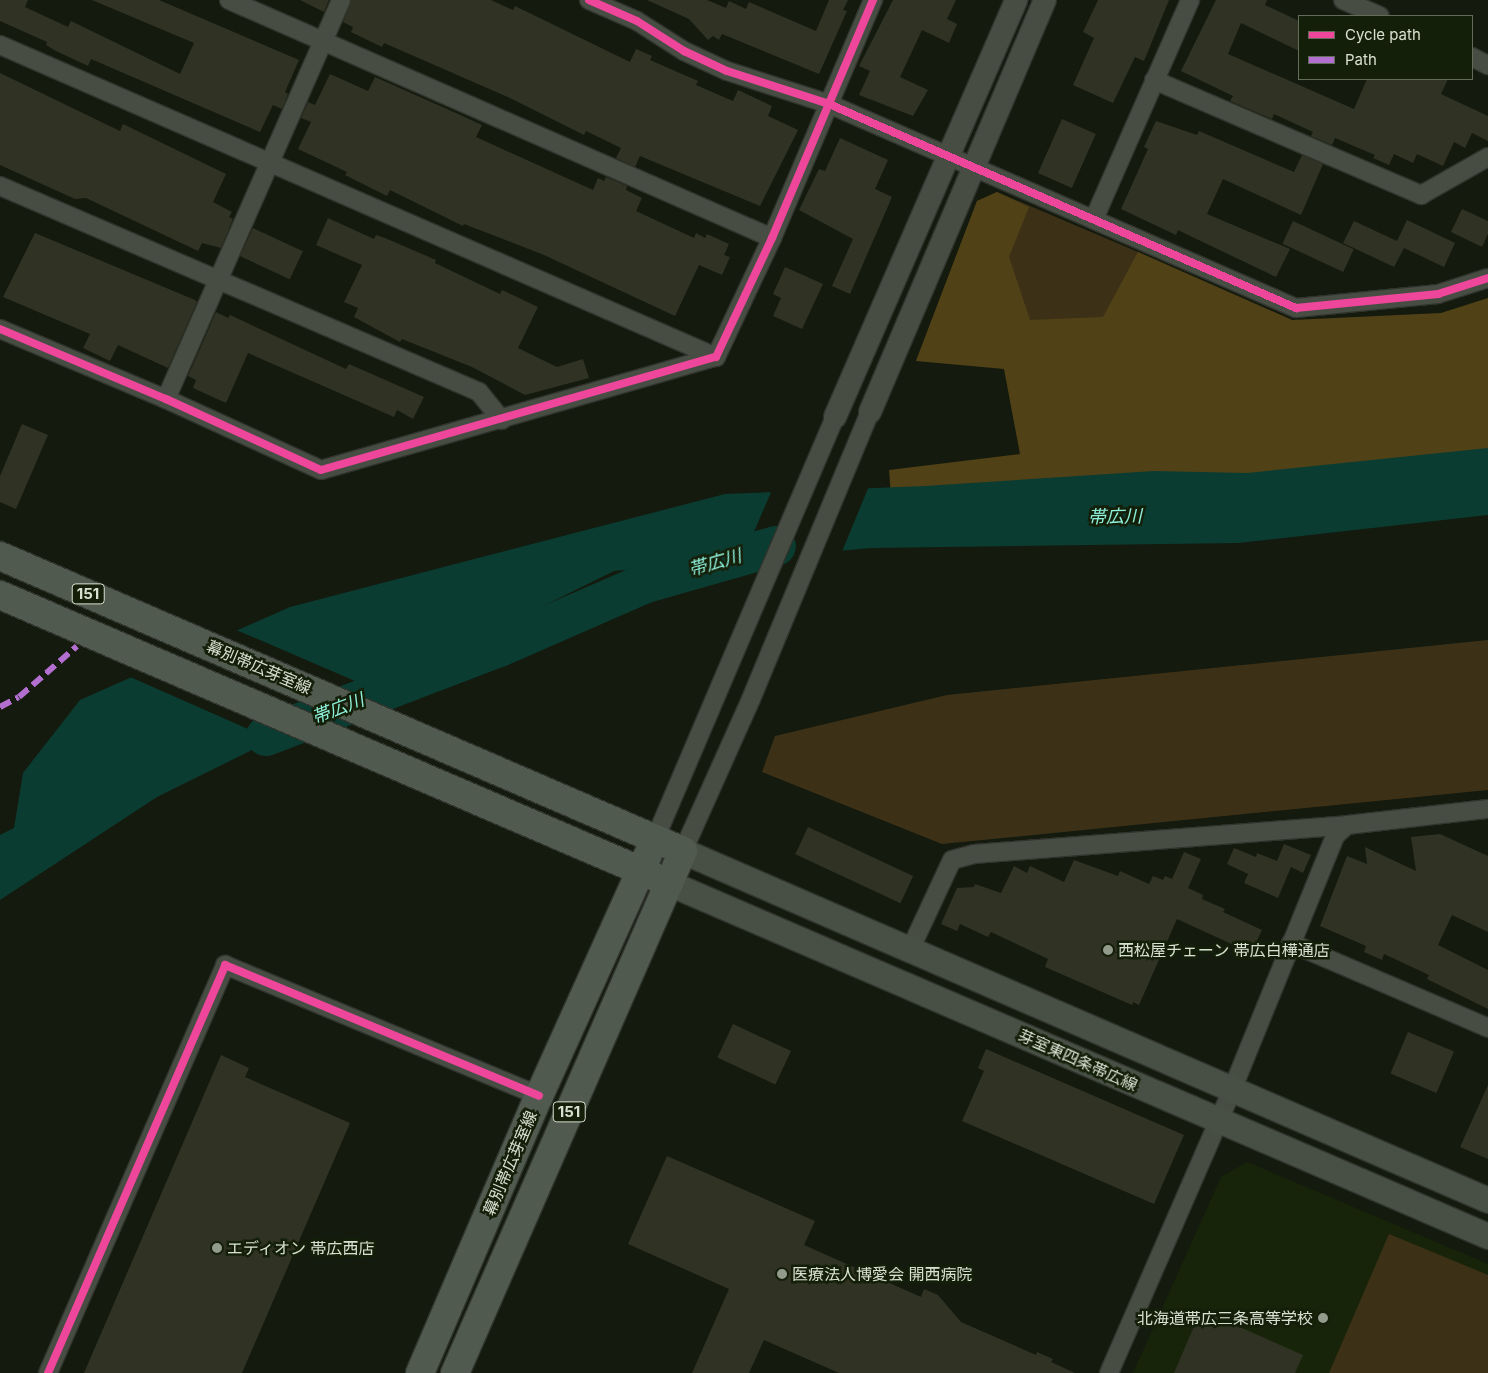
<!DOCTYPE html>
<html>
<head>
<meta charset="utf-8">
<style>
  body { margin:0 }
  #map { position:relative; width:1488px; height:1373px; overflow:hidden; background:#141a0e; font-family:Inter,"Noto Sans JP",sans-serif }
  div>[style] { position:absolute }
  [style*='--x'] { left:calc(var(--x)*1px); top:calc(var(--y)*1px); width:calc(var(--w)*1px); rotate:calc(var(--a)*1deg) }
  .built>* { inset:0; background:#172409 }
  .green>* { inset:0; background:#3c3117 }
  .forest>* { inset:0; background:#514116 }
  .water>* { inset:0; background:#0b3c32 }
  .pier>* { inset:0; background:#141a0e }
  .river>* { height:40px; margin:-20px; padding:0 20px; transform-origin:20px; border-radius:20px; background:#0b3c32 }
  .building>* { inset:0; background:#303224; transform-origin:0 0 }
  .roads { filter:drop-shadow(1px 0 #30342c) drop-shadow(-1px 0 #30342c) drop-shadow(0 1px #30342c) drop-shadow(0 -1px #30342c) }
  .minor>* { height:18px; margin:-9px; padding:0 9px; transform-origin:9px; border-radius:9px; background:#484d44 }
  .tertiary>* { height:22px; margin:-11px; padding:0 11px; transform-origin:11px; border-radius:11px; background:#484d44 }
  .secondary>* { height:25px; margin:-12.5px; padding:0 12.5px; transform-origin:12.5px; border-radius:12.5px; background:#485045 }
  .primary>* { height:28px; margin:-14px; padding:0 14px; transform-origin:14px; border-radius:14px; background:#505a4e }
  .quiet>* { height:6px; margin-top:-3px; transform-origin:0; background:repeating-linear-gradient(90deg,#b36fd0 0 12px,transparent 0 18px) }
  .cycleway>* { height:8px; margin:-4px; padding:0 4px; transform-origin:4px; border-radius:4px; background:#ed469a }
  .dots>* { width:14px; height:14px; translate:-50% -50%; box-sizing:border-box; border:2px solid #141f09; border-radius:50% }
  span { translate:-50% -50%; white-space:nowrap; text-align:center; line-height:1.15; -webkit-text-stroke:5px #141f09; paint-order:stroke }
  .shield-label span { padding:1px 4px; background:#141f09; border:1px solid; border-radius:4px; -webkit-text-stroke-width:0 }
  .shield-label { font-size:15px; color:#d8e0d2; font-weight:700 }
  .street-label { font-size:16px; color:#d8e0d2 }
  .poi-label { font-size:16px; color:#d8e0d2 }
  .left { translate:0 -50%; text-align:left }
  .right { translate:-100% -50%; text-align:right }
  .water-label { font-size:18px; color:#8ef1db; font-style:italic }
  .legend { position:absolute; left:1298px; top:15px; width:175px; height:65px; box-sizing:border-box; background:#141f09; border:1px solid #626c59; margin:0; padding:6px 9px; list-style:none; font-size:15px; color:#d8e0d2 }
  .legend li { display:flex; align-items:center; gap:10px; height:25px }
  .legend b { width:25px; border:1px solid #626c59 }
</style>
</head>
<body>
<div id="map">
  <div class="built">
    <div style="clip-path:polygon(1247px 1162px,1488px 1264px,1488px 1373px,1133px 1373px,1221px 1177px)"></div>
  </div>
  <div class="green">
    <div style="clip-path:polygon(997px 192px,1138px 252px,1292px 320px,916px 361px,977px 201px)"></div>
    <div style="clip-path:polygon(1488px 640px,1488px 790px,942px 844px,762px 772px,775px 736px,947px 695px)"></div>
    <div style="clip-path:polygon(1389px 1234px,1488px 1275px,1488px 1373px,1329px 1373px)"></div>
  </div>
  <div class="forest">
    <div style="clip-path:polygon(997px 192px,1029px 207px,1009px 257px,1030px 320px,1103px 317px,1138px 252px,1292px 320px,1441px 313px,1488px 298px,1488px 462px,892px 508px,889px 470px,1020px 454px,1004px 369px,916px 361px,977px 201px)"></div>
  </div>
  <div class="water">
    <div style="clip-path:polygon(1488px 448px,1488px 515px,1238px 543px,871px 548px,614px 571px,157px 797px,0 900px,0 835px,14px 828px,23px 773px,80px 700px,290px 607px,725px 494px,925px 486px,1154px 471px,1247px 473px)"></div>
  </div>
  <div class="pier">
    <div style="clip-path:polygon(869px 486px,841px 554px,741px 562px,772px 490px)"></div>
    <div style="clip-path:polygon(234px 629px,376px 690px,275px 741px,128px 676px)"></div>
  </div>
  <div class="river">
    <div style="--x:266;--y:736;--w:247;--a:-20.9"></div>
    <div style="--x:497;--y:648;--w:163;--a:-23.6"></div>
    <div style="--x:646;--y:583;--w:135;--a:-15.9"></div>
  </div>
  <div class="building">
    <div style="clip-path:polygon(0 0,28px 0,25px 7px,68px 27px,71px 21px,180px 74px,194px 43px,92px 0,159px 0,299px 60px,285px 92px,288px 94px,282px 109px,273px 105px,260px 132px,91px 59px,88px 66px,56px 51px,46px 45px,47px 42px,0 21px)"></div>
    <div style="clip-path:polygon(300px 0,329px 0,324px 12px)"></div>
    <div style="clip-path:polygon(351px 0,491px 0,513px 10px,515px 6px,630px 62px,636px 49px,652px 56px,650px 60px,698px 81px,696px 85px,733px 101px,738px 90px,772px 106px,768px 116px,798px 130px,760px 206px,640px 156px,635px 167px,616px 158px,621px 148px,586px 131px,584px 135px,510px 98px,384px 43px,382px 47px,351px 32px,353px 27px,343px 22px)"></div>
    <div style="clip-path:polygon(647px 0,707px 0,726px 8px,729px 1px,746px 9px,749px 2px,816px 31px,829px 0,848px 0,843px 10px,847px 11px,819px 74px,722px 34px,719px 40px,713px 36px,708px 40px,689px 19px)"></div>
    <div style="clip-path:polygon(893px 0,956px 0,947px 19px,957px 24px,949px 43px,922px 30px,900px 77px,928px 90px,913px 116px,859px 95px,870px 71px,859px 66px)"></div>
    <div style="clip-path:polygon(1098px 0,1169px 0,1144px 61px,1135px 57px,1113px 103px,1073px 85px,1094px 38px,1083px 32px)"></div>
    <div style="clip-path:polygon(1216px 0,1267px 0,1265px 5px,1299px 21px,1299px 51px,1241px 23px,1228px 54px,1354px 109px,1367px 79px,1448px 79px,1441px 94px,1488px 116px,1488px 141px,1472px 133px,1465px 148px,1454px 142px,1443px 166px,1417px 154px,1413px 163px,1394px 154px,1389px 165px,1373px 158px,1375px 155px,1335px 138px,1332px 145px,1311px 136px,1313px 132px,1274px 114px,1272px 119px,1230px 101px,1233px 96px,1181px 71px)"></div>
    <div style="clip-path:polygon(0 73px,120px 131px,123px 124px,226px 174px,213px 202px,232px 212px,229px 217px,233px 219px,221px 248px,202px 243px,198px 251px,86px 198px,75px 199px,0 165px)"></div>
    <div style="clip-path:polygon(330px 74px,368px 91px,375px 77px,456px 113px,482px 125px,476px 137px,593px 190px,598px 178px,604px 181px,606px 177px,627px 186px,626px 190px,642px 198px,636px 211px,694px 238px,696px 233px,705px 238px,707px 234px,729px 244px,724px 255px,730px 257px,722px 275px,699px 265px,675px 316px,544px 255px,464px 224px,463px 226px,390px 190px,387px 196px,345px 175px,347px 172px,298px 149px,311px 122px,301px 118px,308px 102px,315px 105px)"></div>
    <div style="left:1062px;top:119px;width:37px;height:59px;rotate:24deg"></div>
    <div style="clip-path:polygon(1156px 121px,1197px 135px,1199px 131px,1294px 172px,1302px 155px,1323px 164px,1301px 215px,1223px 179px,1207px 214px,1290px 249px,1276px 277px,1184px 233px,1178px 230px,1176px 235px,1121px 209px,1148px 149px,1144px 147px)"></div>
    <div style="clip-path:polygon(840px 138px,888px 160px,875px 189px,892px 197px,850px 294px,832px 286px,853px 239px,799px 210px,819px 169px,825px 171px)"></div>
    <div style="clip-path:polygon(1462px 209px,1488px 221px,1488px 234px,1482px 247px,1451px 232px)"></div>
    <div style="clip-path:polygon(328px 218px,374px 239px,376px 235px,385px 238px,436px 260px,435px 263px,500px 294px,502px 290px,538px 307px,518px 348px,557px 367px,583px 359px,589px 378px,525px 395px,472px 367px,402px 339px,400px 342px,354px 317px,358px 308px,344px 302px,362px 265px,316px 245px)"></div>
    <div style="clip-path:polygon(1407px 220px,1455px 243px,1444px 267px,1404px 248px,1394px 267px,1343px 243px,1354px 221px,1397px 241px)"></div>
    <div style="left:1293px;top:221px;width:67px;height:25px;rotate:25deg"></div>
    <div style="left:253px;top:228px;width:55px;height:31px;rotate:25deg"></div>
    <div style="clip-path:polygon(35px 233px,195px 300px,197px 302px,168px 368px,118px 345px,110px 361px,83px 348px,90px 334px,3px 297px)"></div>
    <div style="clip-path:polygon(785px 267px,823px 284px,802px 329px,773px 316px,781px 298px,773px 294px)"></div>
    <div style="clip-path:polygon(216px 312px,228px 318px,230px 315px,346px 369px,349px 364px,424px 397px,413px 419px,397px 410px,394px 417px,248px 353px,226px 403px,193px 388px,196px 380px,188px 376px)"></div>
    <div style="clip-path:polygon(22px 424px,48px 435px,16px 509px,0 502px,0 476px)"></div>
    <div style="left:808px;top:827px;width:116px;height:30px;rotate:25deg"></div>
    <div style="clip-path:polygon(1440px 834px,1488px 856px,1488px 932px,1452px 915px,1438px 945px,1488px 970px,1488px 1009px,1427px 979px,1429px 975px,1384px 954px,1382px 960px,1364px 952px,1366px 946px,1320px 926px,1347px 856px,1367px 864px,1365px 847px,1416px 871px,1411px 837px)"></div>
    <div style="clip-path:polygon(1284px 844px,1311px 855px,1303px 873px,1291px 867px,1278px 898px,1244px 883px,1248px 874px,1227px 864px,1234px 848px,1256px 857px,1257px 853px,1277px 861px)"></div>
    <div style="clip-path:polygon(1184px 852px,1201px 859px,1188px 888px,1203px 895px,1202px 899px,1225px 909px,1223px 912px,1262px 930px,1251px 953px,1177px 919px,1139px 1005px,1133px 1002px,1132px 1005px,1045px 967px,1048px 959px,991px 932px,988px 937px,960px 924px,957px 931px,941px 924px,957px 888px,974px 887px,975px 884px,1001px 893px,1014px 866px,1027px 873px,1030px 866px,1064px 882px,1074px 860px,1118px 876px,1120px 871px,1149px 884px,1153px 876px,1163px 880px,1165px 876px,1172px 879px)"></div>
    <div style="left:733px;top:1024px;width:64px;height:37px;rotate:25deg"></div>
    <div style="left:1408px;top:1032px;width:50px;height:45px;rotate:23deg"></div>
    <div style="clip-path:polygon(986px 1049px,1184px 1135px,1154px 1204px,962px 1121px,984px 1071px,978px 1068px)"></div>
    <div style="clip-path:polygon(221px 1055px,249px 1068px,245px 1077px,350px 1123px,242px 1373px,84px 1373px)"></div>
    <div style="clip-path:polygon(1488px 1085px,1488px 1159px,1460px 1147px)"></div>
    <div style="clip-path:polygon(667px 1156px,815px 1221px,804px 1245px,921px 1297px,924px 1289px,938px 1295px,961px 1322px,1036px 1355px,1037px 1352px,1053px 1359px,1051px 1362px,1075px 1373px,839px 1373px,764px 1340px,749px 1373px,692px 1373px,729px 1289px,628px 1244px)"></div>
    <div style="clip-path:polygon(1201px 1310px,1303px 1355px,1295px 1373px,1174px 1373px)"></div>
  </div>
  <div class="roads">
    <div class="minor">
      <div style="--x:229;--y:0;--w:593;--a:23.67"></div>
      <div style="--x:589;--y:0;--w:52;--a:23.6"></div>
      <div style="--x:637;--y:21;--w:56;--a:32.6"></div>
      <div style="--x:684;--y:51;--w:47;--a:24.9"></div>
      <div style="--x:727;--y:71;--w:107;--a:17.9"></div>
      <div style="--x:829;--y:104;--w:510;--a:23.6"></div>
      <div style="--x:1296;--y:308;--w:143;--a:-5.6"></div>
      <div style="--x:1438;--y:294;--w:52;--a:-17.7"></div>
      <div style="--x:1343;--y:0;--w:40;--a:23.4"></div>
      <div style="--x:0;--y:45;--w:781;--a:23.55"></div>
      <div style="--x:1472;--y:57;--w:18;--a:27"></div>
      <div style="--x:1154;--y:80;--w:291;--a:23.3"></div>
      <div style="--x:1421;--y:195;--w:77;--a:-29.6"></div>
      <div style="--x:0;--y:186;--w:521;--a:23.27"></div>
      <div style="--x:479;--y:392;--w:36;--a:51"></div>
      <div style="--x:1094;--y:219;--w:239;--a:-66.3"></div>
      <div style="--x:0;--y:329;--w:180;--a:22.9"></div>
      <div style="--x:166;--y:399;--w:170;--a:24.6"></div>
      <div style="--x:321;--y:470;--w:411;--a:-16"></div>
      <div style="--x:716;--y:357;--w:132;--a:-64.8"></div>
      <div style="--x:772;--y:238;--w:259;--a:-67"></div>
      <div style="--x:166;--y:399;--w:436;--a:-66.3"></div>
      <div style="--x:655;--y:839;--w:459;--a:-66.9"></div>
      <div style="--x:683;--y:851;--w:167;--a:-65.9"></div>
      <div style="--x:751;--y:699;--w:311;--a:-67.5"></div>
      <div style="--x:1291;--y:943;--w:215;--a:23.3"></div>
      <div style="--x:910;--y:950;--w:99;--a:-65"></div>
      <div style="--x:952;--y:860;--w:23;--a:-15"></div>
      <div style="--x:974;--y:854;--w:374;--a:-4.4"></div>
      <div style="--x:1347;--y:825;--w:142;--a:-6.5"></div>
      <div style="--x:48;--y:1373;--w:445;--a:-66.5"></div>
      <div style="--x:225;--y:965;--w:340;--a:22.6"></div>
      <div style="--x:1109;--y:1373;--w:309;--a:-66.5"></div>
      <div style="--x:1232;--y:1090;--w:274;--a:-67.9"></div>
      <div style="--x:1335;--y:836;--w:16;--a:-43"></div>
    </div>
    <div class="tertiary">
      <div style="--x:870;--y:412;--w:448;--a:-67"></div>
      <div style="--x:835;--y:417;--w:455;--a:-66.5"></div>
    </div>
    <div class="secondary">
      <div style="--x:683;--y:851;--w:877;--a:23.44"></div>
      <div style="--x:669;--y:883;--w:892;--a:23.32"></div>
    </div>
    <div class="primary">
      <div style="--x:0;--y:556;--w:744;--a:23.36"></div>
      <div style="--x:683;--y:851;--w:570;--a:113.59"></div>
      <div style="--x:0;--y:595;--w:728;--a:23.29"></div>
      <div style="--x:420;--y:1373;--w:301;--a:-66.8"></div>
      <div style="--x:539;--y:1096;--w:265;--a:-65.7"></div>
    </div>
  </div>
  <div class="quiet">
    <div style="--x:0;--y:707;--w:21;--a:-28"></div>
    <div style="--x:19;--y:697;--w:77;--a:-41.3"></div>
  </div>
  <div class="cycleway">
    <div style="--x:589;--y:0;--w:52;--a:23.6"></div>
    <div style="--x:637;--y:21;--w:56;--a:32.6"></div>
    <div style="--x:684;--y:51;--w:47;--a:24.9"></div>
    <div style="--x:727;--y:71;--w:107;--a:17.9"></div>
    <div style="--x:829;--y:104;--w:510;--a:23.6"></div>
    <div style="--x:1296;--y:308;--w:143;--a:-5.6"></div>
    <div style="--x:1438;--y:294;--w:52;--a:-17.7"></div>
    <div style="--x:0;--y:329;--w:180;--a:22.9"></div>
    <div style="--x:166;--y:399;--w:170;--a:24.6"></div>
    <div style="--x:321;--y:470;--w:411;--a:-16"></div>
    <div style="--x:716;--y:357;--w:132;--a:-64.8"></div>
    <div style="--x:772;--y:238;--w:259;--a:-67"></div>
    <div style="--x:48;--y:1373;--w:445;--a:-66.5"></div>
    <div style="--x:225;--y:965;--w:340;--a:22.6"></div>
  </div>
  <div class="dots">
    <div style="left:1108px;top:950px;background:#939b8d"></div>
    <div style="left:217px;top:1248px;background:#939b8d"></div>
    <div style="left:782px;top:1274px;background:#939b8d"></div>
    <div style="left:1323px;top:1318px;background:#939b8d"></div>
  </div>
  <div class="shield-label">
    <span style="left:88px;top:594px">151</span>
    <span style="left:569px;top:1112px">151</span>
  </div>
  <div class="street-label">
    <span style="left:259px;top:667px;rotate:23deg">幕別帯広芽室線</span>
    <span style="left:1078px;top:1060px;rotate:24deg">芽室東四条帯広線</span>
    <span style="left:510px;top:1163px;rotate:-67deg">幕別帯広芽室線</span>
  </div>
  <div class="poi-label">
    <span class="left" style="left:1118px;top:950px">西松屋チェーン 帯広白樺通店</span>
    <span class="left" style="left:227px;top:1248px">エディオン 帯広西店</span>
    <span class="left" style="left:792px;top:1274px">医療法人博愛会 開西病院</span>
    <span class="right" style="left:1313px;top:1318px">北海道帯広三条高等学校</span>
  </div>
  <div class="water-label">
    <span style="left:1115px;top:517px;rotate:-1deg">帯広川</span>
    <span style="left:715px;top:563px;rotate:-16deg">帯広川</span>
    <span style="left:338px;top:709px;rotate:-21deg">帯広川</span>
  </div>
  <ul class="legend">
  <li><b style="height:6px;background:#ed469a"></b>Cycle path</li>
  <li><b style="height:6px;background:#b36fd0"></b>Path</li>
  </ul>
</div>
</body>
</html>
